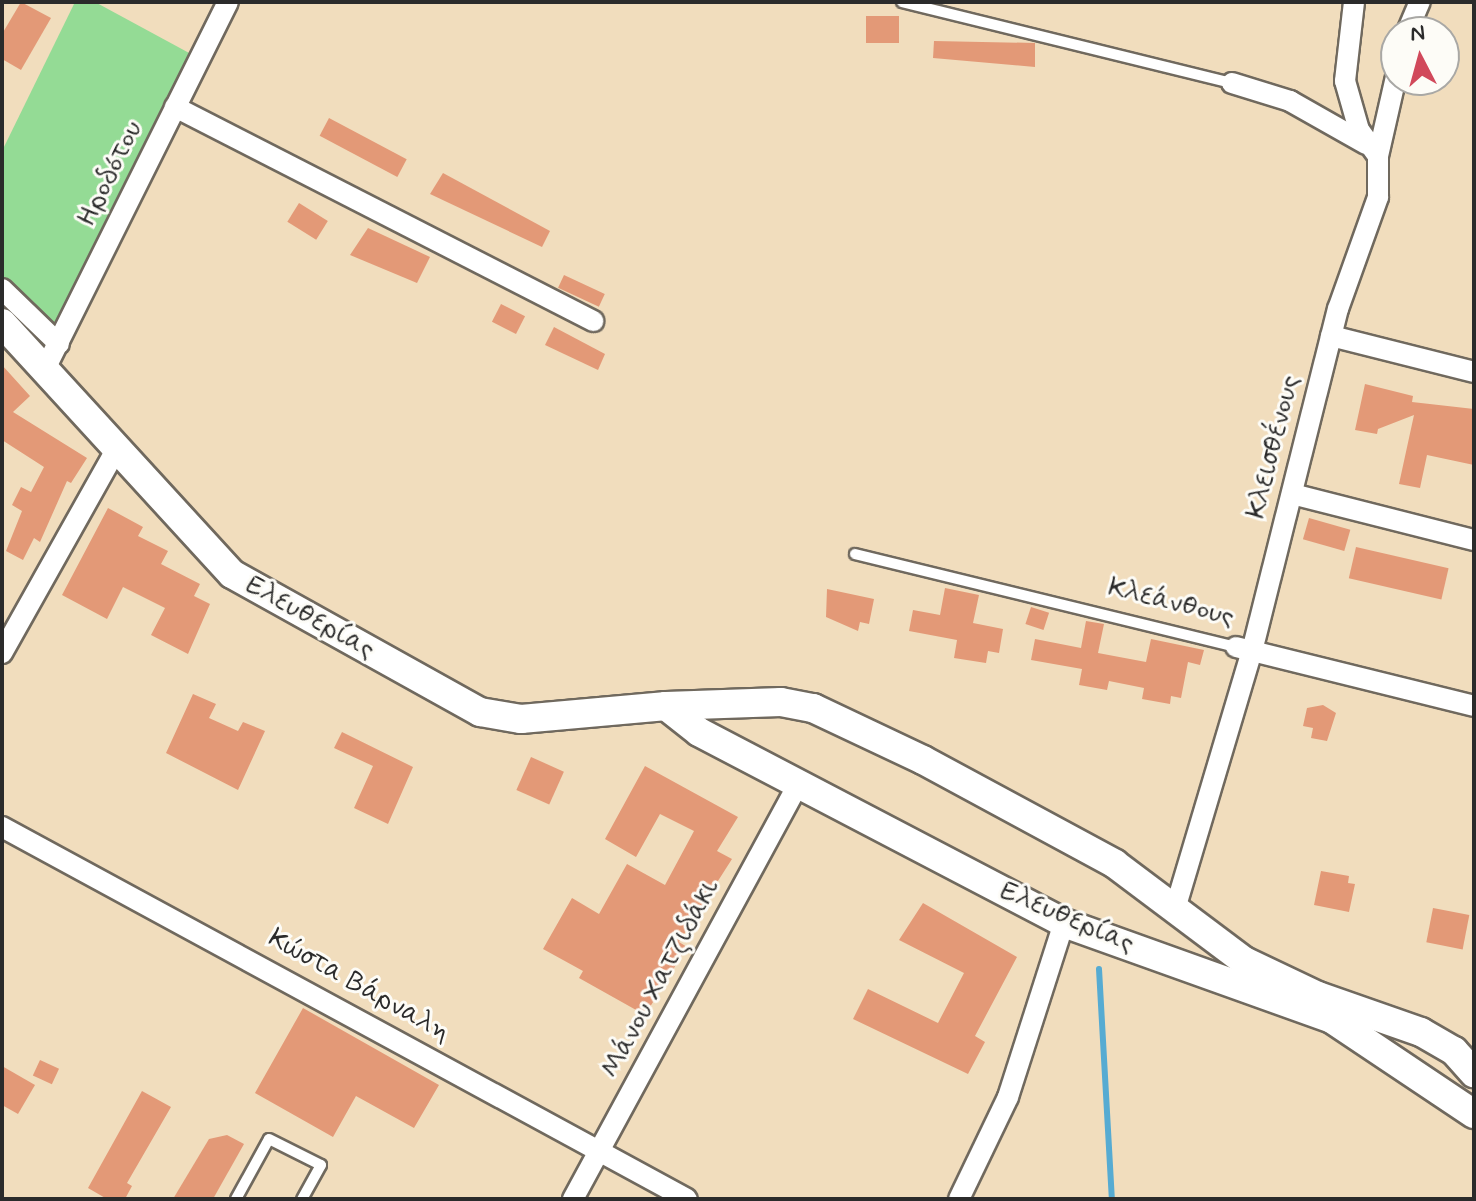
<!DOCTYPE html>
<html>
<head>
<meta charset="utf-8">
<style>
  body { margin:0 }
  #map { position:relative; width:1476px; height:1201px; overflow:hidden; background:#f1ddbd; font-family:Mynerve,sans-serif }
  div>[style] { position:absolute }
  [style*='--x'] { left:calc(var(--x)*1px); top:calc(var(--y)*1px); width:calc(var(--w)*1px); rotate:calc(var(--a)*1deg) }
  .green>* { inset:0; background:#94db95 }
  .stream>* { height:6px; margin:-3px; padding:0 3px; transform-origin:3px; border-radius:3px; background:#56abd2 }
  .building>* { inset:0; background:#e39977; transform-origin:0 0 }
  .roads { filter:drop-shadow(2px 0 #70695e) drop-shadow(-2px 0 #70695e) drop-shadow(0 2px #70695e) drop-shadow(0 -2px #70695e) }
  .lane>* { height:10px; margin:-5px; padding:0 5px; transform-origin:5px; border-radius:5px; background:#fff }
  .street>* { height:20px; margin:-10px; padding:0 10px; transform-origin:10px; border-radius:10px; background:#fff }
  .secondary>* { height:28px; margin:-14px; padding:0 14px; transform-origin:14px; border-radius:14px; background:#fff }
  span { translate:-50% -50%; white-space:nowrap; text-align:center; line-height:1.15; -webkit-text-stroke:6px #fdfcf7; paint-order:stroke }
  .street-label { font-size:28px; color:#2b2b2b }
  .frame { position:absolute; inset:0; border:4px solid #2b2b2b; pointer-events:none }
  .north { position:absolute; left:1380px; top:16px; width:80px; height:80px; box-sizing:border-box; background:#fdfcf7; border:2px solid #a9a8a5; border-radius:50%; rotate:354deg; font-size:22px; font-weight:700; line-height:32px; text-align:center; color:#2b2b2b }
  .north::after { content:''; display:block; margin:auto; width:28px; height:36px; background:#d1495b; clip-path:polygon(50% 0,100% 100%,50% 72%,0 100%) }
</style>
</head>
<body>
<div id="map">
  <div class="green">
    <div style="clip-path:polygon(75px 2px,95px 2px,191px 54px,57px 327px,2px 282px,2px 151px)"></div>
  </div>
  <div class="stream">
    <div style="--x:1099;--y:969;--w:230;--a:86.8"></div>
  </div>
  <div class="building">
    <div style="clip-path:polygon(21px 2px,51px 18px,21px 70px,2px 59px,2px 34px)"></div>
    <div style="left:866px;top:16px;width:33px;height:27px"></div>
    <div style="clip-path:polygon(934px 41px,1035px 43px,1035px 67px,933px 58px)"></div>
    <div style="left:329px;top:118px;width:88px;height:20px;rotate:28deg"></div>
    <div style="clip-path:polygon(443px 173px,550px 231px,542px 247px,430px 194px)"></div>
    <div style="left:299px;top:203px;width:34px;height:22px;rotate:32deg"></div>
    <div style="clip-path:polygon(368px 228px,430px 257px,417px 283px,350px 255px)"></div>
    <div style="left:564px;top:275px;width:45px;height:14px;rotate:25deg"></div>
    <div style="left:501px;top:304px;width:27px;height:20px;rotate:27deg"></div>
    <div style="clip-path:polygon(554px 327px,605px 354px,598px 370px,545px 345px)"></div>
    <div style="clip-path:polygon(2px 365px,30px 396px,13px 412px,87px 458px,71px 483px,67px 481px,40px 542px,34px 538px,23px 560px,6px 551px,22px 511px,12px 505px,21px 487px,31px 492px,44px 467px,2px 440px)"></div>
    <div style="clip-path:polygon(1365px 384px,1413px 396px,1412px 402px,1474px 409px,1474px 465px,1427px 455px,1420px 488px,1399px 484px,1414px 415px,1378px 429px,1377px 434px,1355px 430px)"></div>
    <div style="clip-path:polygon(108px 508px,143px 527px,138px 536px,168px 551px,161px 564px,200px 584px,194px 596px,210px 604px,188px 654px,151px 635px,165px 608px,123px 587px,107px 619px,62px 595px)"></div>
    <div style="left:1309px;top:518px;width:43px;height:22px;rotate:16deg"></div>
    <div style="left:1356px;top:547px;width:95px;height:32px;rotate:13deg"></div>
    <div style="clip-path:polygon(945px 588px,979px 595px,973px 623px,1003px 629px,999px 653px,988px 651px,986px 663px,954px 658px,957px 640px,909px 631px,913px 610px,940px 615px)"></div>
    <div style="clip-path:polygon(827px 589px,874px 599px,869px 624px,860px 622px,858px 631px,826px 617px)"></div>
    <div style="left:1031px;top:607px;width:19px;height:18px;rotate:18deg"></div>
    <div style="clip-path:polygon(1086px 621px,1104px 624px,1098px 653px,1146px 662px,1151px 639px,1204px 650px,1200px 665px,1188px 662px,1181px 698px,1171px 696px,1170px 704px,1142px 699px,1144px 688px,1109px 681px,1107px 690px,1079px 685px,1082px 669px,1031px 660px,1035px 639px,1081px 648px)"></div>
    <div style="clip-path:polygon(193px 694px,216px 704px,209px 718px,238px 731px,243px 722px,265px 731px,238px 790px,166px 753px)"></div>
    <div style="clip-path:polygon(1323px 705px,1336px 713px,1327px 741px,1311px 738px,1313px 728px,1303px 726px,1307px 708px)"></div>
    <div style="clip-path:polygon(342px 732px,413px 767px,388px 824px,354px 808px,373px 766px,334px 748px)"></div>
    <div style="left:531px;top:757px;width:36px;height:36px;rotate:24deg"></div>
    <div style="clip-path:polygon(645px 766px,738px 817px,717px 851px,732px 859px,679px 942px,687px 947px,645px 1015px,579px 978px,583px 971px,543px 949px,572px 898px,599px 914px,627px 864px,665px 885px,694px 831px,660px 814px,636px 857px,605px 839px)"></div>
    <div style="clip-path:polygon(1321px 871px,1349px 876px,1348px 883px,1355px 884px,1349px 912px,1314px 905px)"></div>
    <div style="clip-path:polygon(923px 903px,1017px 957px,975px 1036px,985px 1042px,968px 1074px,853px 1019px,868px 989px,938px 1023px,964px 973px,899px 940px)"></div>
    <div style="left:1433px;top:908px;width:37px;height:35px;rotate:11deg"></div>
    <div style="clip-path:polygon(303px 1008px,439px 1085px,414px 1128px,356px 1096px,333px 1137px,255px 1093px)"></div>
    <div style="left:40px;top:1060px;width:21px;height:17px;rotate:25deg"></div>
    <div style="clip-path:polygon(2px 1066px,35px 1085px,18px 1114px,2px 1105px)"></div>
    <div style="clip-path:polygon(142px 1091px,171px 1107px,127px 1183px,132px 1186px,125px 1199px,107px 1199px,88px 1188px)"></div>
    <div style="clip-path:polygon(227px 1135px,244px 1144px,213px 1199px,173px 1199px,209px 1139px)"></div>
  </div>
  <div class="roads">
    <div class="lane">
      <div style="--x:902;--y:2;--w:340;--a:13.8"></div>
      <div style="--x:855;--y:554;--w:392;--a:13.7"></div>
      <div style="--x:236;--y:1199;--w:68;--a:-61.2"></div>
      <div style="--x:269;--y:1139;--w:58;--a:26.6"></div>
      <div style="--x:321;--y:1165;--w:39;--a:119"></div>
    </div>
    <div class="street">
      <div style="--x:1407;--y:32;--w:33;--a:-67"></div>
      <div style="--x:1232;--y:83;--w:61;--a:17.2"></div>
      <div style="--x:1290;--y:101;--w:87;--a:29.5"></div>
      <div style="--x:175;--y:107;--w:470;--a:27.1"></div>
      <div style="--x:1378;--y:156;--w:81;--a:-77.2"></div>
      <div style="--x:2;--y:289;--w:79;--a:44"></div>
      <div style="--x:1331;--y:336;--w:147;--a:14.1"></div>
      <div style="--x:44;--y:371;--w:412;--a:-63.5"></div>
      <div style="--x:1292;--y:494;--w:188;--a:14.2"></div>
      <div style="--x:1236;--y:647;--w:245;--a:13.9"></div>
      <div style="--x:2;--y:653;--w:233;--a:-60.7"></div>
      <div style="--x:2;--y:827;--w:779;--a:28.5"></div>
      <div style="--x:1175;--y:909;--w:269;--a:-73.4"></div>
      <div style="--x:1252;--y:651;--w:353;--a:-75.9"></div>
      <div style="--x:1338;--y:309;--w:119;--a:-70.3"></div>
      <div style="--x:1378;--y:197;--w:41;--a:-90"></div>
      <div style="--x:1378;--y:156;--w:32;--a:-126"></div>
      <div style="--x:1359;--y:130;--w:51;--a:-105.9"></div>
      <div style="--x:1345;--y:81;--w:80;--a:-83.5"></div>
      <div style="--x:573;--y:1199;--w:471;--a:-61.5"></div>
      <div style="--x:959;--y:1199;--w:113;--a:-64.3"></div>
      <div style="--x:1008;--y:1097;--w:183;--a:-72.2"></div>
    </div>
    <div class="secondary">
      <div style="--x:2;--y:323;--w:340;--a:47.5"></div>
      <div style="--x:232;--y:574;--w:284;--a:29.1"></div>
      <div style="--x:480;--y:712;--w:42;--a:9.7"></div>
      <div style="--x:521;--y:719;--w:146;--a:-5.1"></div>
      <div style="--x:666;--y:706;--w:115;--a:-2"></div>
      <div style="--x:781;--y:702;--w:33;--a:11"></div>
      <div style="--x:813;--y:708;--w:122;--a:25.3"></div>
      <div style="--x:923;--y:760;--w:218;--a:28.4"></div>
      <div style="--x:1115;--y:864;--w:161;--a:36.9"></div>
      <div style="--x:1244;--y:961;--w:82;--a:25.3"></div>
      <div style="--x:1318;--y:996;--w:109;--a:19.3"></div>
      <div style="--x:1421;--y:1032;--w:38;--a:30"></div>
      <div style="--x:1454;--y:1051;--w:30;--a:48"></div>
      <div style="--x:666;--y:706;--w:42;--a:38.2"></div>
      <div style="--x:699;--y:732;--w:412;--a:27.6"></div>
      <div style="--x:1064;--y:923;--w:285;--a:19.7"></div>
      <div style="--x:1332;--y:1019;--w:171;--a:33.8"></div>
    </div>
  </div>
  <div class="street-label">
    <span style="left:111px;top:174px;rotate:-64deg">Ηροδότου</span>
    <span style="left:1274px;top:447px;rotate:-76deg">Κλεισθένους</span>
    <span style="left:1171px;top:603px;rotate:14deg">Κλεάνθους</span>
    <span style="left:310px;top:618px;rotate:29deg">Ελευθερίας</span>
    <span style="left:1067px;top:918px;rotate:23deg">Ελευθερίας</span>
    <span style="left:661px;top:979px;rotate:-62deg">Μάνου Χατζιδάκι</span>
    <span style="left:359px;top:986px;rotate:29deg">Κώστα Βάρναλη</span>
  </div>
  <div class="frame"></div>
  <div class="north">N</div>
</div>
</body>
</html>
